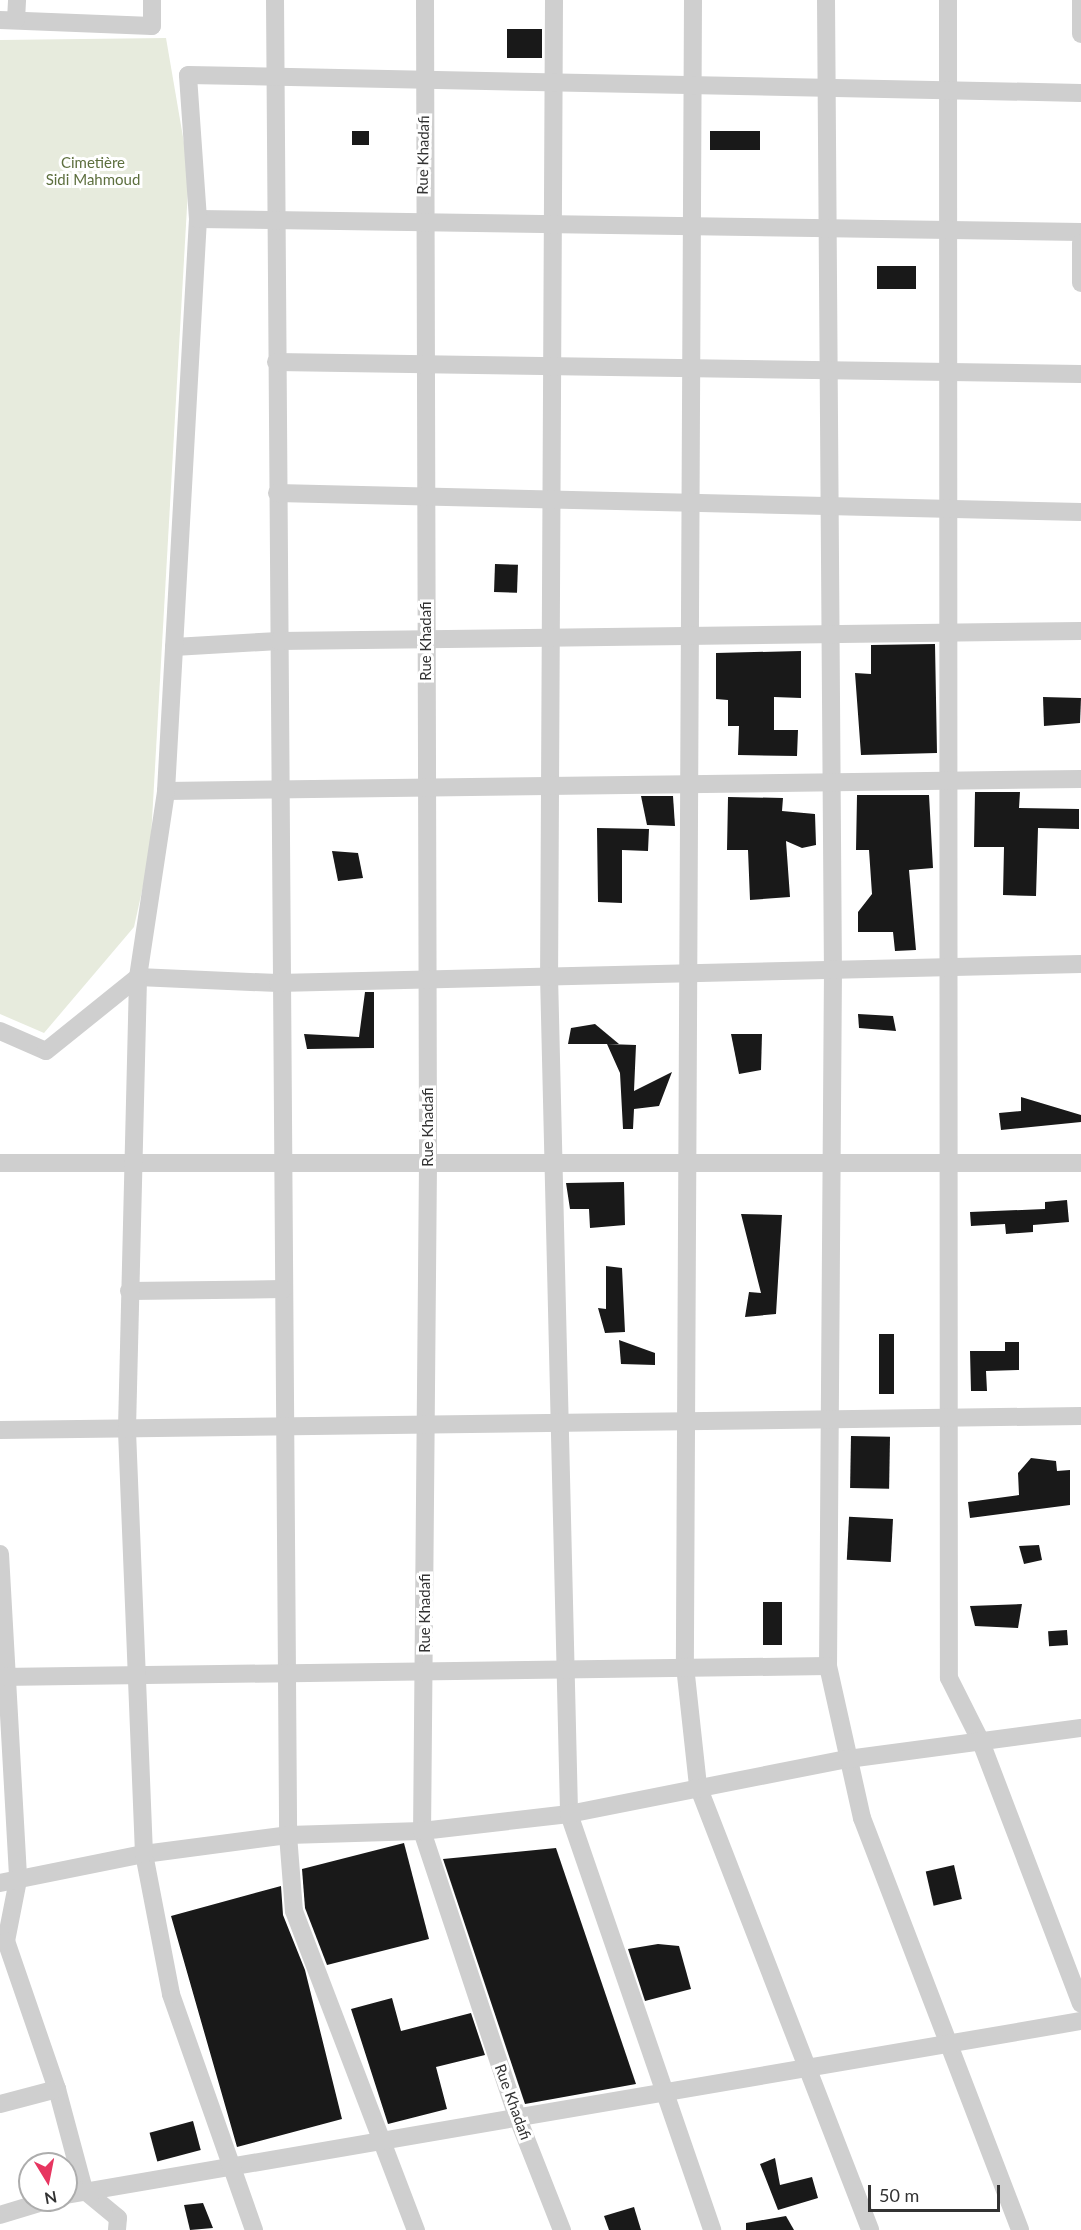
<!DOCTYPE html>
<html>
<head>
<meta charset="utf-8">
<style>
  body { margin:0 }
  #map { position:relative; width:1081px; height:2230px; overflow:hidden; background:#fff; font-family:Lato,sans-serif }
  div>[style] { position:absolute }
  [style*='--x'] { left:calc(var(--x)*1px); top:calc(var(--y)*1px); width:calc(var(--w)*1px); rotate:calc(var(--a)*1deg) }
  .green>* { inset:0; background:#e7ebdd }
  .building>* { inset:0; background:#191919; transform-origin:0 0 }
  .minor>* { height:18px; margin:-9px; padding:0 9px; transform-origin:9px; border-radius:9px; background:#cfcfcf }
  span { translate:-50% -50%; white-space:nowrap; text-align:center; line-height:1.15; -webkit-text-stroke:6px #fff; paint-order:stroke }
  .street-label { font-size:15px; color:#323232 }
  .park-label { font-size:15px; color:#5d6f3e }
  .north { position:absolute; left:18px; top:2152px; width:60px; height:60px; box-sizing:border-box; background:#fff; border:2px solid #adadad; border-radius:50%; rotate:170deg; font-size:16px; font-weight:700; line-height:24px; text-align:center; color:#323232 }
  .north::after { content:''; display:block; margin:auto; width:21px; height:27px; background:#e73560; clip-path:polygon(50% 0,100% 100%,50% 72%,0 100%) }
  .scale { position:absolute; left:868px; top:2185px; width:132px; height:27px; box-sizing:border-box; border:3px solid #323232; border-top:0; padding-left:8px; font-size:18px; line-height:21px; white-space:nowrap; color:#323232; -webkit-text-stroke:4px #fff; paint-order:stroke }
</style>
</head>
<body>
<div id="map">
  <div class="green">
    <div style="clip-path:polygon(166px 38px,189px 172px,150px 855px,134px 927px,44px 1033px,0 1014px,0 40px)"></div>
  </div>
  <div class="building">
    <div style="left:507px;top:29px;width:35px;height:29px"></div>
    <div style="left:352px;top:131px;width:17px;height:14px"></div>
    <div style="left:760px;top:131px;width:19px;height:50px;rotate:90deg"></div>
    <div style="left:877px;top:266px;width:39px;height:23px"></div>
    <div style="left:495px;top:564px;width:23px;height:28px;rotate:2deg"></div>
    <div style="clip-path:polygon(935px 644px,937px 753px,861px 755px,855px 673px,871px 674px,871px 645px)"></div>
    <div style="clip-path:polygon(801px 651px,801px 698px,774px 697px,774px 730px,798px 730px,797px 756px,738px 755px,739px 726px,728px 726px,728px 700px,716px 699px,716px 653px)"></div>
    <div style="clip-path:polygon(1043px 697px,1081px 698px,1080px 723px,1044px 726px)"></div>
    <div style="clip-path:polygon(975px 792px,1020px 792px,1019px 808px,1079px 809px,1079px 829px,1038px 828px,1036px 896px,1003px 895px,1004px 847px,974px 847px)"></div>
    <div style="clip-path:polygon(857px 795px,929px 795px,933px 868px,909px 870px,916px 950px,895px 951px,893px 932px,858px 932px,858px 912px,872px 894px,869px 850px,856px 850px)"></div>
    <div style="clip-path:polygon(641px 796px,673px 796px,675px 826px,647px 825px)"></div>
    <div style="clip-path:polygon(728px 797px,783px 798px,782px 811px,815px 814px,816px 845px,802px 848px,786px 841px,790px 897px,750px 900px,748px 850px,727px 850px)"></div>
    <div style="clip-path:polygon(597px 828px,649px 829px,648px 851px,622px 850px,622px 903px,598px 902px)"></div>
    <div style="clip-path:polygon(332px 851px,358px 853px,363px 878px,338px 881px)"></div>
    <div style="clip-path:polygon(365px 992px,374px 992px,374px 1048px,307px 1049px,304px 1034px,359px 1037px)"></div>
    <div style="clip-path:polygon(858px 1014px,893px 1016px,896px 1031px,859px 1028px)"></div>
    <div style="clip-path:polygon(595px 1024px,619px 1044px,568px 1044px,571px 1028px)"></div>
    <div style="clip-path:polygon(731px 1034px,762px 1034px,761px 1070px,739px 1074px)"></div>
    <div style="clip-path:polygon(607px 1044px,636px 1045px,634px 1091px,672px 1072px,659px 1106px,634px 1109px,633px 1129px,623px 1129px,620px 1073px)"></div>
    <div style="clip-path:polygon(1021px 1097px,1081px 1115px,1081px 1122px,1001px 1130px,999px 1113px,1021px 1111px)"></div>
    <div style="clip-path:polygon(624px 1182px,625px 1225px,590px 1228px,589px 1209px,570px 1209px,566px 1183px)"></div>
    <div style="clip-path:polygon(1067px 1200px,1069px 1222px,1033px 1225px,1033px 1232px,1006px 1234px,1005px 1224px,971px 1226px,970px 1212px,1045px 1209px,1045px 1202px)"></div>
    <div style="clip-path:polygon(741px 1214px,782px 1215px,776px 1314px,745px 1317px,749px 1292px,761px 1293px)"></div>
    <div style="clip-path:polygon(606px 1266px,622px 1268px,625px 1332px,605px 1333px,598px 1308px,606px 1309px)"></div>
    <div style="left:879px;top:1334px;width:15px;height:60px"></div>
    <div style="clip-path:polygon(619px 1340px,655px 1353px,655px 1365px,621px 1364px)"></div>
    <div style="clip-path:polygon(1005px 1342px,1019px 1342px,1019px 1370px,986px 1371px,987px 1391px,971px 1391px,970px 1351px,1005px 1351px)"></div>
    <div style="left:851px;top:1436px;width:39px;height:52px;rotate:1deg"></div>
    <div style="clip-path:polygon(1031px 1458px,1056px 1461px,1057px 1471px,1070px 1470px,1070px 1505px,970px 1518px,968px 1502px,1019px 1495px,1018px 1473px)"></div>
    <div style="left:893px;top:1519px;width:43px;height:44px;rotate:93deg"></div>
    <div style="clip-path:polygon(1039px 1545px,1042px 1560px,1024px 1564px,1019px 1546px)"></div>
    <div style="left:782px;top:1602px;width:43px;height:19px;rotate:90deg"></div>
    <div style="clip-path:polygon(1022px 1604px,1018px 1628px,975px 1626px,970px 1606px)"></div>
    <div style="left:1067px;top:1630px;width:15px;height:19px;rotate:86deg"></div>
    <div style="clip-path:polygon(404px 1843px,429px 1939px,327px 1965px,305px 1908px,302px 1869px)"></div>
    <div style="clip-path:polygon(556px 1848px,636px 2084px,525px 2104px,443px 1859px)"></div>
    <div style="left:954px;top:1865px;width:35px;height:29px;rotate:77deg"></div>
    <div style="clip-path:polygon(281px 1886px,283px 1915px,305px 1970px,342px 2119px,237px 2147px,171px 1916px)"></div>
    <div style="clip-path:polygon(658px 1944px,679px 1946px,691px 1989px,645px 2001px,628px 1949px)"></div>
    <div style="clip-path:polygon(392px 1998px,401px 2031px,471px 2013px,485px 2055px,436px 2067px,447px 2109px,388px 2124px,351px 2009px)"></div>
    <div style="left:193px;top:2121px;width:30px;height:45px;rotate:75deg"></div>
    <div style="clip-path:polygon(775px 2158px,780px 2185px,812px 2177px,818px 2198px,778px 2210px,760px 2164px)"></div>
    <div style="clip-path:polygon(203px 2203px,213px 2228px,190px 2230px,184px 2205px)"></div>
    <div style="clip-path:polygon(634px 2207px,641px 2230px,609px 2230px,604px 2216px)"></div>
    <div style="clip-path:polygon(786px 2216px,794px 2230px,746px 2230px,746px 2223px)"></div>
  </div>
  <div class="minor">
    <div style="--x:275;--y:0;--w:1835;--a:89.59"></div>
    <div style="--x:288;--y:1835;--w:76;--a:85.5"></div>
    <div style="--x:294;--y:1911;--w:342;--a:69.1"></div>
    <div style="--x:425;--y:0;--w:1163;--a:89.85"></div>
    <div style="--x:428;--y:1163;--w:668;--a:90.51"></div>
    <div style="--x:422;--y:1831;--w:300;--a:71.6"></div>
    <div style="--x:517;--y:2116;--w:123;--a:68.5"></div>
    <div style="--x:554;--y:0;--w:975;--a:90.29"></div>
    <div style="--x:549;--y:975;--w:839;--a:88.63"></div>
    <div style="--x:569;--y:1814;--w:440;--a:71"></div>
    <div style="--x:693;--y:0;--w:1666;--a:90.28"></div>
    <div style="--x:685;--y:1666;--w:121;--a:83.8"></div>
    <div style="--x:698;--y:1786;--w:476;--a:68.8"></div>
    <div style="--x:826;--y:0;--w:969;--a:89.59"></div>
    <div style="--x:833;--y:969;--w:697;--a:90.41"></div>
    <div style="--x:828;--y:1666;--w:156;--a:77.4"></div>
    <div style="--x:862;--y:1818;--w:441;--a:69"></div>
    <div style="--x:948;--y:0;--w:1678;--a:89.97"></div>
    <div style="--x:949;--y:1678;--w:72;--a:63.4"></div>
    <div style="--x:981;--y:1742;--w:280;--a:69.1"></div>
    <div style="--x:1081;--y:0;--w:34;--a:90"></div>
    <div style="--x:0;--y:20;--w:152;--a:2.3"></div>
    <div style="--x:152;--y:26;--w:26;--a:-90"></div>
    <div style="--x:16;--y:20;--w:20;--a:-87"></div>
    <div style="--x:198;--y:219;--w:883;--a:0.84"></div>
    <div style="--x:1081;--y:243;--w:40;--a:90"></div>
    <div style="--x:276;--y:362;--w:805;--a:0.85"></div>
    <div style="--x:277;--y:493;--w:804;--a:1.35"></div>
    <div style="--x:174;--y:647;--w:105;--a:-3.3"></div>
    <div style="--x:279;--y:641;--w:802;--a:-0.71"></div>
    <div style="--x:166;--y:791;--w:915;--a:-0.75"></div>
    <div style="--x:0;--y:1031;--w:50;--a:23.5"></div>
    <div style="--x:46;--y:1051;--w:118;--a:-38.8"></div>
    <div style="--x:138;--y:977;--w:140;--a:2.5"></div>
    <div style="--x:278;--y:983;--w:803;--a:-1.36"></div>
    <div style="--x:0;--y:1163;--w:1081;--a:0"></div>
    <div style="--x:129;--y:1291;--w:154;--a:-0.7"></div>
    <div style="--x:0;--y:1430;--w:1081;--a:-0.74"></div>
    <div style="--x:0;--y:1554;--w:326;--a:86.8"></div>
    <div style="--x:18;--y:1880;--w:62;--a:101.1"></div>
    <div style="--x:6;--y:1941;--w:157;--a:71"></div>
    <div style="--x:57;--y:2089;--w:105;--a:75"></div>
    <div style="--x:84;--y:2190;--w:44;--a:39.5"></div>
    <div style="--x:118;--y:2218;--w:12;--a:95"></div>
    <div style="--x:0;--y:1677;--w:828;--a:-0.76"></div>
    <div style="--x:0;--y:1883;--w:147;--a:-11.4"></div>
    <div style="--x:144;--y:1854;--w:145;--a:-7.5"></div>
    <div style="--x:288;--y:1835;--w:134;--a:-1.7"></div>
    <div style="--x:422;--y:1831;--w:148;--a:-6.6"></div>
    <div style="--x:569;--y:1814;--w:284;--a:-11.2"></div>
    <div style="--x:848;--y:1759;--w:235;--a:-7.6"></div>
    <div style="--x:0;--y:2104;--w:59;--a:-14.7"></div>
    <div style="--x:66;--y:2195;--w:1030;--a:-9.73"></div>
    <div style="--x:0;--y:2215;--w:51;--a:-17"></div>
    <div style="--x:254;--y:2230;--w:250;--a:-109.4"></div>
    <div style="--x:171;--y:1994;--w:143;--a:-100.9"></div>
    <div style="--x:144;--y:1854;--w:425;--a:-92.3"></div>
    <div style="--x:127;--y:1429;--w:452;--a:-88.6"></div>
    <div style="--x:138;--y:977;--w:188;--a:-81.4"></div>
    <div style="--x:166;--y:791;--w:573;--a:-86.8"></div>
    <div style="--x:198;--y:219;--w:144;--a:-94"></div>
    <div style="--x:188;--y:75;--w:893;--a:1.15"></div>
  </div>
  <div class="street-label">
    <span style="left:423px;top:155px;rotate:-89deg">Rue Khadafi</span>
    <span style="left:426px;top:641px;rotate:-90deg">Rue Khadafi</span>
    <span style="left:428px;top:1127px;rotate:-90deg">Rue Khadafi</span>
    <span style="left:425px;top:1613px;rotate:-90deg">Rue Khadafi</span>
    <span style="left:513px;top:2102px;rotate:70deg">Rue Khadafi</span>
  </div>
  <div class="park-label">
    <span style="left:93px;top:171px">Cimetière<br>Sidi Mahmoud</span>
  </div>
  <div class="north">N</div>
  <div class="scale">50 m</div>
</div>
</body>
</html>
